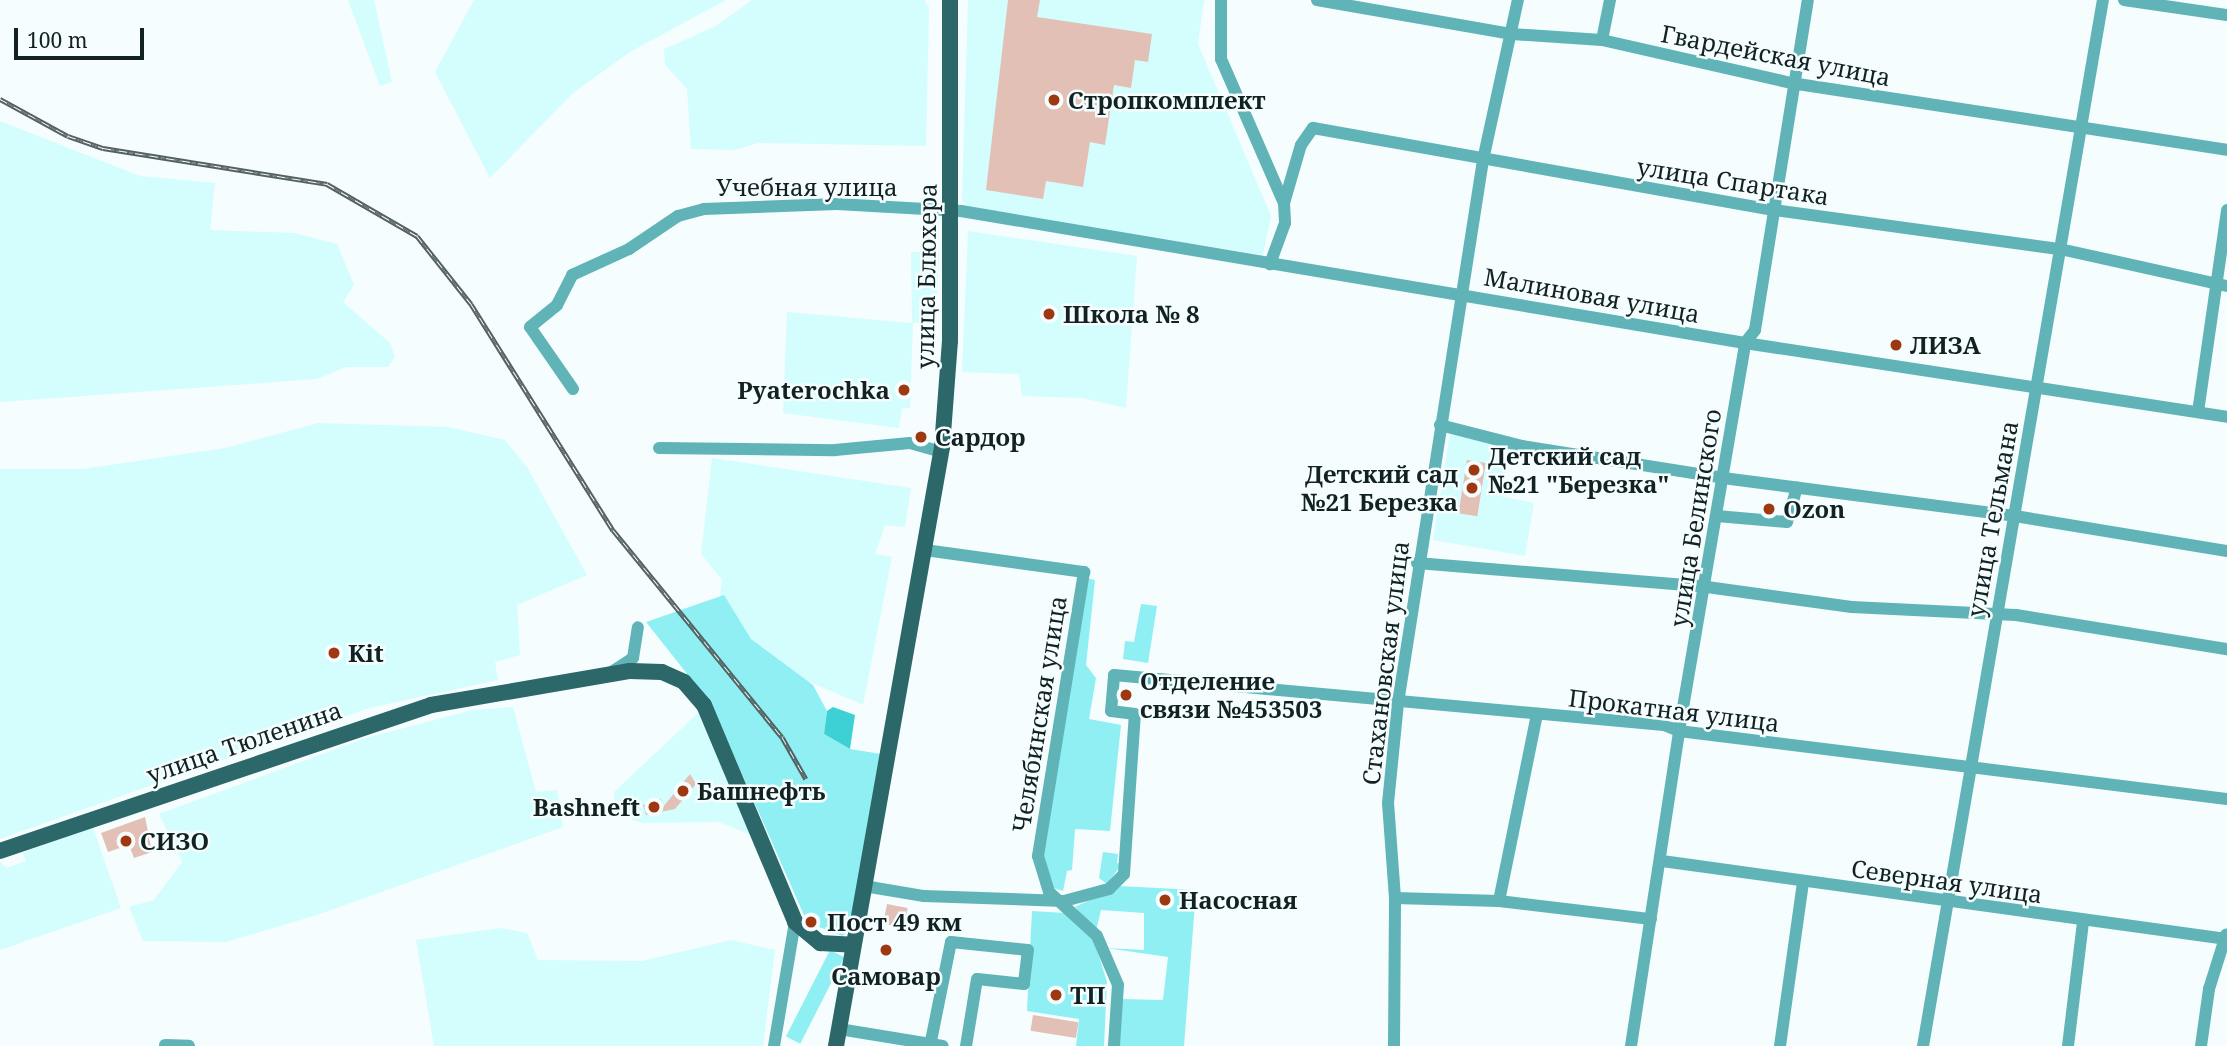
<!DOCTYPE html>
<html>
<head>
<meta charset="utf-8">
<style>
  body { margin:0 }
  #map { position:relative; width:2227px; height:1046px; overflow:hidden; background:#f5fdfe; font-family:"Noto Serif",serif }
  div>[style] { position:absolute }
  [style*='--x'] { left:calc(var(--x)*1px); top:calc(var(--y)*1px); width:calc(var(--w)*1px); rotate:calc(var(--a)*1deg) }
  .built>* { inset:0; background:#d4fdfe }
  .green>* { inset:0; background:#90eff3; transform-origin:0 0 }
  .forest>* { inset:0; background:#3dd1d6 }
  .building>* { inset:0; background:#e2c0b5; transform-origin:0 0 }
  .minor>* { height:12px; margin:-6px; padding:0 6px; transform-origin:6px; border-radius:6px; background:#60b4b7 }
  .major>* { height:16px; margin:-8px; padding:0 8px; transform-origin:8px; border-radius:8px; background:#2c6769 }
  .rail>* { height:5px; margin-top:-2.5px; transform-origin:0; background:repeating-linear-gradient(90deg,#f5fdfe 0 8px,#546162 0 16px); box-sizing:border-box; border-block:2px solid #546162 }
  .dots>* { width:19px; height:19px; translate:-50% -50%; box-sizing:border-box; border:4px solid #f5fdfe; border-radius:50% }
  span { translate:-50% -50%; white-space:nowrap; text-align:center; line-height:1.15; -webkit-text-stroke:5px #f5fdfe; paint-order:stroke }
  .street-label { font-size:24px; color:#122222 }
  .poi-label { font-size:24px; color:#122222; font-weight:700 }
  .left { translate:0 -50%; text-align:left }
  .right { translate:-100% -50%; text-align:right }
  .scale { position:absolute; left:14px; top:28px; width:130px; height:32px; box-sizing:border-box; border:4px solid #122222; border-top:0; padding-left:9px; font-size:21px; line-height:24px; white-space:nowrap; color:#122222; -webkit-text-stroke:5px #f5fdfe; paint-order:stroke }
</style>
</head>
<body>
<div id="map">
  <div class="built">
    <div style="clip-path:polygon(348px 0,374px 0,392px 82px,380px 86px)"></div>
    <div style="clip-path:polygon(474px 0,726px 0,630px 52px,573px 93px,490px 178px,435px 72px)"></div>
    <div style="clip-path:polygon(752px 0,924px 0,929px 7px,926px 146px,758px 143px,735px 150px,691px 149px,687px 89px,665px 65px,664px 49px,716px 26px)"></div>
    <div style="clip-path:polygon(968px 0,1204px 0,1198px 44px,1271px 216px,1263px 255px,968px 208px,962px 200px)"></div>
    <div style="clip-path:polygon(0 121px,140px 176px,215px 183px,210px 230px,294px 233px,337px 244px,354px 285px,343px 302px,390px 343px,395px 357px,388px 367px,346px 367px,317px 379px,0 402px)"></div>
    <div style="clip-path:polygon(968px 231px,1137px 256px,1126px 408px,1082px 398px,1022px 396px,1019px 374px,962px 372px)"></div>
    <div style="clip-path:polygon(911px 252px,939px 252px,936px 323px,913px 323px,910px 408px,902px 408px,899px 428px,783px 413px,787px 312px,912px 323px)"></div>
    <div style="clip-path:polygon(318px 423px,449px 427px,505px 440px,527px 467px,587px 575px,517px 605px,520px 655px,495px 662px,498px 680px,369px 708px,0 839px,0 469px,83px 469px,225px 448px)"></div>
    <div style="clip-path:polygon(1450px 433px,1510px 444px,1500px 496px,1534px 503px,1525px 556px,1433px 540px)"></div>
    <div style="clip-path:polygon(712px 458px,911px 488px,905px 527px,885px 525px,875px 554px,892px 557px,863px 705px,792px 674px,751px 639px,720px 595px,722px 580px,701px 554px)"></div>
    <div style="clip-path:polygon(513px 707px,536px 792px,557px 790px,563px 827px,317px 915px,226px 942px,143px 941px,129px 907px,154px 900px,182px 862px,159px 814px,366px 738px,472px 710px)"></div>
    <div style="clip-path:polygon(698px 713px,754px 836px,719px 822px,642px 823px,616px 814px,614px 792px)"></div>
    <div style="clip-path:polygon(92px 825px,121px 908px,0 950px,0 862px,7px 868px,26px 861px,23px 853px)"></div>
    <div style="clip-path:polygon(500px 928px,527px 933px,538px 960px,642px 961px,731px 940px,775px 950px,763px 1046px,434px 1046px,416px 940px)"></div>
  </div>
  <div class="green">
    <div style="clip-path:polygon(1086px 578px,1095px 580px,1086px 665px,1096px 678px,1089px 719px,1121px 725px,1110px 831px,1075px 829px,1072px 870px,1067px 871px,1063px 891px,1050px 887px,1041px 854px)"></div>
    <div style="clip-path:polygon(724px 595px,751px 639px,813px 685px,827px 711px,824px 734px,850px 749px,881px 754px,851px 930px,842px 936px,807px 922px,711px 704px,646px 622px)"></div>
    <div style="clip-path:polygon(1141px 604px,1157px 606px,1148px 663px,1123px 659px,1125px 641px,1134px 642px)"></div>
    <div style="clip-path:polygon(1103px 852px,1118px 854px,1117px 863px,1122px 864px,1107px 884px,1099px 878px)"></div>
    <div style="clip-path:polygon(1119px 886px,1196px 890px,1184px 1046px,1119px 1046px,1122px 999px,1163px 1000px,1168px 957px,1106px 948px,1144px 950px,1144px 913px,1101px 910px,1096px 931px,1075px 907px)"></div>
    <div style="clip-path:polygon(1032px 911px,1065px 913px,1094px 940px,1107px 982px,1104px 1046px,1076px 1046px,1079px 1019px,1027px 1011px)"></div>
    <div style="left:830px;top:950px;width:16px;height:97px;rotate:27deg"></div>
  </div>
  <div class="forest">
    <div style="clip-path:polygon(833px 707px,855px 715px,850px 749px,824px 734px,827px 711px)"></div>
  </div>
  <div class="building">
    <div style="clip-path:polygon(1008px 0,1040px 0,1037px 17px,1152px 34px,1148px 62px,1135px 60px,1131px 88px,1114px 85px,1105px 145px,1090px 142px,1083px 187px,1046px 181px,1043px 199px,986px 190px)"></div>
    <div style="left:1467px;top:460px;width:19px;height:54px;rotate:9deg"></div>
    <div style="clip-path:polygon(690px 774px,696px 784px,675px 809px,646px 815px,643px 805px,661px 799px,663px 807px)"></div>
    <div style="clip-path:polygon(145px 817px,152px 852px,134px 858px,129px 845px,108px 852px,101px 833px)"></div>
    <div style="left:887px;top:904px;width:21px;height:20px;rotate:11deg"></div>
    <div style="left:1033px;top:1015px;width:46px;height:16px;rotate:9deg"></div>
  </div>
  <div class="minor">
    <div style="--x:1221;--y:0;--w:59;--a:90"></div>
    <div style="--x:1221;--y:59;--w:157;--a:66.4"></div>
    <div style="--x:1284;--y:203;--w:20;--a:87"></div>
    <div style="--x:1285;--y:223;--w:44;--a:110.1"></div>
    <div style="--x:1317;--y:0;--w:198;--a:9.9"></div>
    <div style="--x:1512;--y:34;--w:90;--a:3.8"></div>
    <div style="--x:1602;--y:40;--w:194;--a:12.8"></div>
    <div style="--x:1791;--y:83;--w:441;--a:8.7"></div>
    <div style="--x:2124;--y:0;--w:104;--a:8.3"></div>
    <div style="--x:1602;--y:40;--w:41;--a:-78.7"></div>
    <div style="--x:1284;--y:203;--w:60;--a:-73.7"></div>
    <div style="--x:1301;--y:145;--w:21;--a:-55"></div>
    <div style="--x:1313;--y:128;--w:468;--a:10.1"></div>
    <div style="--x:1774;--y:210;--w:289;--a:7.8"></div>
    <div style="--x:2060;--y:249;--w:171;--a:12.5"></div>
    <div style="--x:573;--y:389;--w:75;--a:-124.7"></div>
    <div style="--x:530;--y:327;--w:35;--a:-39"></div>
    <div style="--x:557;--y:305;--w:34;--a:-63"></div>
    <div style="--x:572;--y:275;--w:63;--a:-24.5"></div>
    <div style="--x:629;--y:249;--w:59;--a:-34"></div>
    <div style="--x:678;--y:216;--w:27;--a:-15"></div>
    <div style="--x:704;--y:209;--w:133;--a:-2.2"></div>
    <div style="--x:837;--y:204;--w:124;--a:3.2"></div>
    <div style="--x:961;--y:211;--w:795;--a:9.56"></div>
    <div style="--x:1745;--y:343;--w:488;--a:8.7"></div>
    <div style="--x:2198;--y:412;--w:204;--a:-81.8"></div>
    <div style="--x:1440;--y:425;--w:85;--a:14.4"></div>
    <div style="--x:1522;--y:446;--w:204;--a:9"></div>
    <div style="--x:1723;--y:478;--w:294;--a:7.4"></div>
    <div style="--x:2015;--y:516;--w:215;--a:9.4"></div>
    <div style="--x:659;--y:448;--w:176;--a:0.7"></div>
    <div style="--x:835;--y:450;--w:75;--a:-5.3"></div>
    <div style="--x:910;--y:443;--w:33;--a:16"></div>
    <div style="--x:1717;--y:516;--w:70;--a:4.9"></div>
    <div style="--x:1787;--y:522;--w:36;--a:-74"></div>
    <div style="--x:925;--y:550;--w:161;--a:7.9"></div>
    <div style="--x:1084;--y:572;--w:288;--a:99.2"></div>
    <div style="--x:1038;--y:856;--w:38;--a:73"></div>
    <div style="--x:1049;--y:892;--w:65;--a:42.5"></div>
    <div style="--x:1097;--y:936;--w:53;--a:66.8"></div>
    <div style="--x:1118;--y:985;--w:61;--a:93.8"></div>
    <div style="--x:1417;--y:563;--w:291;--a:4.7"></div>
    <div style="--x:1707;--y:587;--w:146;--a:7.9"></div>
    <div style="--x:1852;--y:607;--w:164;--a:2.8"></div>
    <div style="--x:2016;--y:615;--w:214;--a:9.2"></div>
    <div style="--x:610;--y:673;--w:27;--a:-33"></div>
    <div style="--x:633;--y:658;--w:31;--a:-81"></div>
    <div style="--x:1662;--y:861;--w:570;--a:7.86"></div>
    <div style="--x:864;--y:886;--w:61;--a:9.5"></div>
    <div style="--x:924;--y:896;--w:140;--a:2"></div>
    <div style="--x:1064;--y:901;--w:47;--a:-14.9"></div>
    <div style="--x:1109;--y:889;--w:21;--a:-45"></div>
    <div style="--x:1124;--y:874;--w:160;--a:-86.1"></div>
    <div style="--x:1135;--y:714;--w:24;--a:-173"></div>
    <div style="--x:1111;--y:711;--w:36;--a:-85"></div>
    <div style="--x:1114;--y:675;--w:552;--a:5.19"></div>
    <div style="--x:1664;--y:725;--w:16;--a:22"></div>
    <div style="--x:1679;--y:731;--w:552;--a:7.07"></div>
    <div style="--x:1395;--y:898;--w:104;--a:1.7"></div>
    <div style="--x:1499;--y:901;--w:153;--a:6.8"></div>
    <div style="--x:1499;--y:901;--w:191;--a:-78.5"></div>
    <div style="--x:839;--y:1029;--w:105;--a:9.3"></div>
    <div style="--x:165;--y:1045;--w:24;--a:2"></div>
    <div style="--x:774;--y:1046;--w:126;--a:-80.4"></div>
    <div style="--x:930;--y:1046;--w:106;--a:-78.6"></div>
    <div style="--x:951;--y:942;--w:77;--a:5.9"></div>
    <div style="--x:1028;--y:950;--w:34;--a:97"></div>
    <div style="--x:1024;--y:984;--w:47;--a:-173.9"></div>
    <div style="--x:977;--y:979;--w:68;--a:99.3"></div>
    <div style="--x:1394;--y:1046;--w:148;--a:-89.6"></div>
    <div style="--x:1395;--y:898;--w:95;--a:-94.2"></div>
    <div style="--x:1388;--y:803;--w:100;--a:-84.3"></div>
    <div style="--x:1398;--y:703;--w:550;--a:-81.1"></div>
    <div style="--x:1483;--y:160;--w:164;--a:-77.7"></div>
    <div style="--x:1631;--y:1046;--w:319;--a:-81.3"></div>
    <div style="--x:1679;--y:731;--w:394;--a:-80.3"></div>
    <div style="--x:1745;--y:343;--w:16;--a:-52"></div>
    <div style="--x:1755;--y:330;--w:334;--a:-80.9"></div>
    <div style="--x:1780;--y:1046;--w:165;--a:-82"></div>
    <div style="--x:1923;--y:1046;--w:1061;--a:-80.24"></div>
    <div style="--x:2068;--y:1046;--w:125;--a:-83.1"></div>
    <div style="--x:2201;--y:1046;--w:58;--a:-82"></div>
    <div style="--x:2209;--y:989;--w:57;--a:-72.5"></div>
  </div>
  <div class="major">
    <div style="--x:0;--y:851;--w:455;--a:-18.7"></div>
    <div style="--x:431;--y:705;--w:202;--a:-9.7"></div>
    <div style="--x:630;--y:671;--w:32;--a:2"></div>
    <div style="--x:662;--y:672;--w:24;--a:24"></div>
    <div style="--x:684;--y:682;--w:30;--a:49"></div>
    <div style="--x:704;--y:705;--w:235;--a:67.2"></div>
    <div style="--x:795;--y:922;--w:33;--a:40"></div>
    <div style="--x:820;--y:943;--w:33;--a:3"></div>
    <div style="--x:836;--y:1046;--w:608;--a:-79.96"></div>
    <div style="--x:942;--y:447;--w:106;--a:-85.7"></div>
    <div style="--x:950;--y:341;--w:341;--a:-90"></div>
  </div>
  <div class="rail">
    <div style="--x:0;--y:99;--w:77;--a:28.6"></div>
    <div style="--x:68;--y:136;--w:37;--a:19"></div>
    <div style="--x:103;--y:148;--w:227;--a:9.1"></div>
    <div style="--x:327;--y:184;--w:104;--a:30"></div>
    <div style="--x:417;--y:236;--w:87;--a:51.5"></div>
    <div style="--x:471;--y:304;--w:267;--a:57.9"></div>
    <div style="--x:613;--y:530;--w:267;--a:50.8"></div>
    <div style="--x:782;--y:737;--w:48;--a:60.3"></div>
  </div>
  <div class="dots">
    <div style="left:1054px;top:100px;background:#9e3810"></div>
    <div style="left:1049px;top:314px;background:#9e3810"></div>
    <div style="left:1896px;top:345px;background:#9e3810"></div>
    <div style="left:904px;top:390px;background:#9e3810"></div>
    <div style="left:921px;top:437px;background:#9e3810"></div>
    <div style="left:1474px;top:470px;background:#9e3810"></div>
    <div style="left:1472px;top:488px;background:#9e3810"></div>
    <div style="left:1769px;top:509px;background:#9e3810"></div>
    <div style="left:334px;top:653px;background:#9e3810"></div>
    <div style="left:1126px;top:695px;background:#9e3810"></div>
    <div style="left:683px;top:791px;background:#9e3810"></div>
    <div style="left:654px;top:807px;background:#9e3810"></div>
    <div style="left:126px;top:841px;background:#9e3810"></div>
    <div style="left:1165px;top:900px;background:#9e3810"></div>
    <div style="left:811px;top:922px;background:#9e3810"></div>
    <div style="left:886px;top:950px;background:#9e3810"></div>
    <div style="left:1056px;top:995px;background:#9e3810"></div>
  </div>
  <div class="street-label">
    <span style="left:1776px;top:55px;rotate:11deg">Гвардейская улица</span>
    <span style="left:1733px;top:181px;rotate:9deg">улица Спартака</span>
    <span style="left:807px;top:187px">Учебная улица</span>
    <span style="left:926px;top:276px;rotate:-89deg">улица Блюхера</span>
    <span style="left:1592px;top:295px;rotate:10deg">Малиновая улица</span>
    <span style="left:1695px;top:518px;rotate:-81deg">улица Белинского</span>
    <span style="left:1992px;top:519px;rotate:-80deg">улица Тельмана</span>
    <span style="left:1385px;top:663px;rotate:-83deg">Стахановская улица</span>
    <span style="left:1674px;top:710px;rotate:7deg">Прокатная улица</span>
    <span style="left:1039px;top:714px;rotate:-81deg">Челябинская улица</span>
    <span style="left:244px;top:742px;rotate:-19deg">улица Тюленина</span>
    <span style="left:1947px;top:881px;rotate:8deg">Северная улица</span>
  </div>
  <div class="poi-label">
    <span class="left" style="left:1068px;top:100px">Стропкомплект</span>
    <span class="left" style="left:1063px;top:314px">Школа № 8</span>
    <span class="left" style="left:1910px;top:345px">ЛИЗА</span>
    <span class="right" style="left:890px;top:390px">Pyaterochka</span>
    <span class="left" style="left:935px;top:437px">Сардор</span>
    <span class="left" style="left:1488px;top:470px">Детский сад<br>№21 "Березка"</span>
    <span class="right" style="left:1458px;top:488px">Детский сад<br>№21 Березка</span>
    <span class="left" style="left:1783px;top:509px">Ozon</span>
    <span class="left" style="left:348px;top:653px">Kit</span>
    <span class="left" style="left:1140px;top:695px">Отделение<br>связи №453503</span>
    <span class="left" style="left:697px;top:791px">Башнефть</span>
    <span class="right" style="left:640px;top:807px">Bashneft</span>
    <span class="left" style="left:140px;top:841px">СИЗО</span>
    <span class="left" style="left:1179px;top:900px">Насосная</span>
    <span class="left" style="left:827px;top:922px">Пост 49 км</span>
    <span style="left:886px;top:976px">Самовар</span>
    <span class="left" style="left:1070px;top:995px">ТП</span>
  </div>
  <div class="scale">100 m</div>
</div>
</body>
</html>
